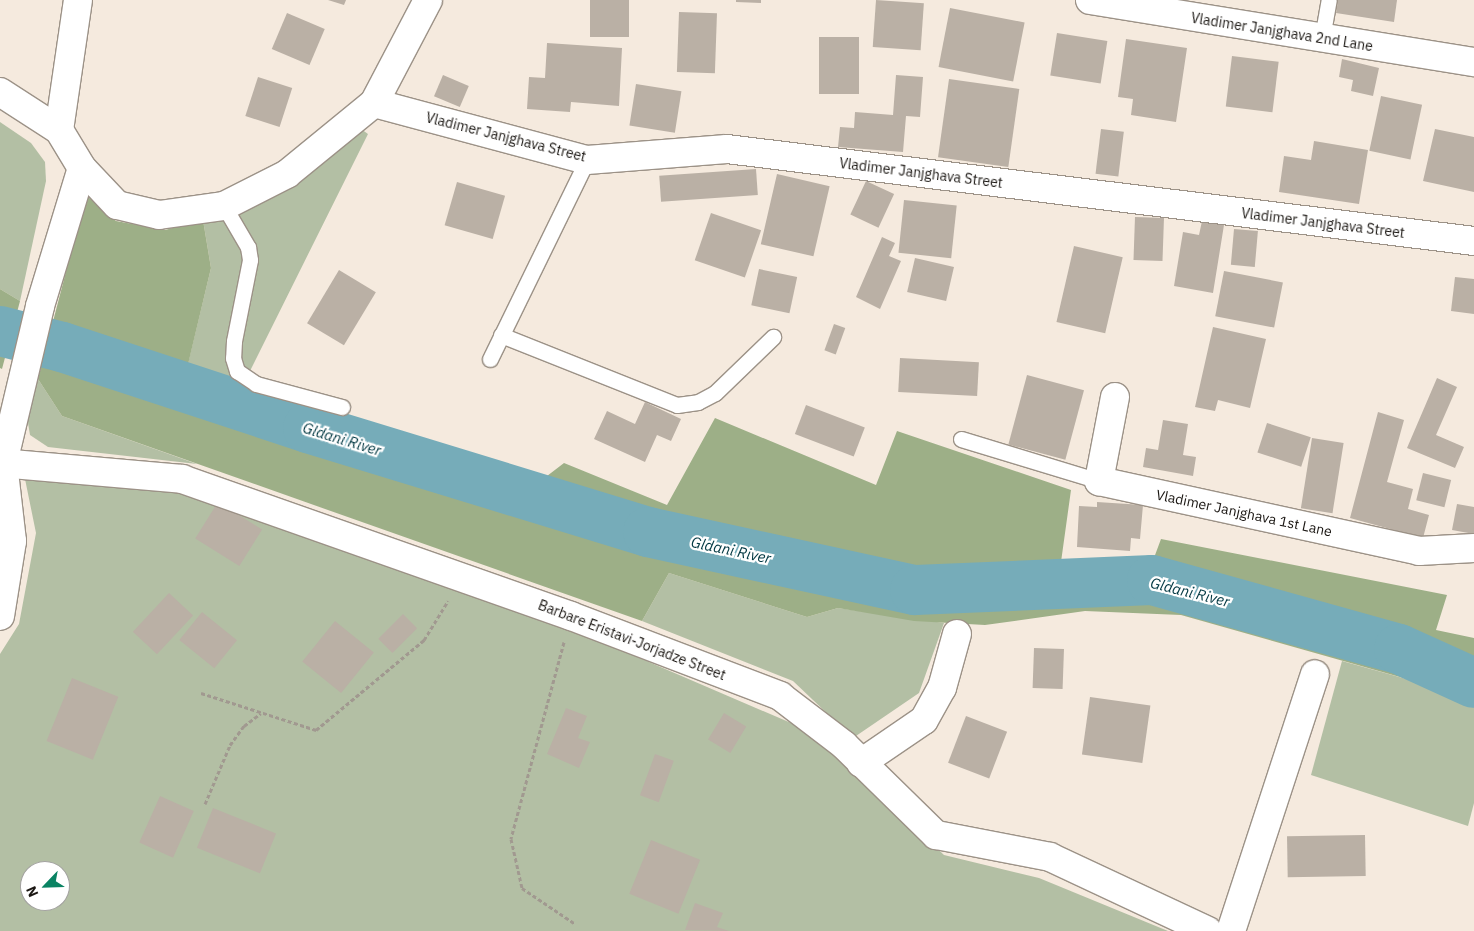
<!DOCTYPE html>
<html>
<head>
<meta charset="utf-8">
<style>
  body { margin:0 }
  #map { position:relative; width:1474px; height:931px; overflow:hidden; background:#f5eade; font-family:"IBM Plex Sans",sans-serif }
  div>[style] { position:absolute }
  [style*='--x'] { left:calc(var(--x)*1px); top:calc(var(--y)*1px); width:calc(var(--w)*1px); rotate:calc(var(--a)*1deg) }
  .green>* { inset:0; background:#b3bfa4 }
  .forest>* { inset:0; background:#9daf87 }
  .river>* { height:50px; margin:-25px; padding:0 25px; transform-origin:25px; border-radius:25px; background:#76acb9 }
  .building>* { inset:0; background:#bab0a5; transform-origin:0 0 }
  .path>* { height:3px; margin-top:-1.5px; transform-origin:0; background:repeating-linear-gradient(90deg,#a19990 0 4px,transparent 0 6.5px) }
  .roads { filter:drop-shadow(1px 0 #9c9287) drop-shadow(-1px 0 #9c9287) drop-shadow(0 1px #9c9287) drop-shadow(0 -1px #9c9287) }
  .lane>* { height:15px; margin:-7.5px; padding:0 7.5px; transform-origin:7.5px; border-radius:7.5px; background:#fff }
  .street>* { height:28px; margin:-14px; padding:0 14px; transform-origin:14px; border-radius:14px; background:#fff }
  .secondary>* { height:28px; margin:-14px; padding:0 14px; transform-origin:14px; border-radius:14px; background:#fff }
  span { translate:-50% -50%; white-space:nowrap; text-align:center; line-height:1.15; -webkit-text-stroke:4.5px #fff; paint-order:stroke }
  .street-label { font-size:14px; color:#1a1612 }
  .water-label { font-size:15px; color:#023842; font-style:italic }
  .north { position:absolute; left:20px; top:861px; width:50px; height:50px; box-sizing:border-box; background:#fff; border:1px solid #a3a2a0; border-radius:50%; rotate:246deg; font-size:14px; font-weight:700; line-height:20px; text-align:center; color:#1a1612 }
  .north::after { content:''; display:block; margin:auto; width:18px; height:22px; background:#0a8363; clip-path:polygon(50% 0,100% 100%,50% 72%,0 100%) }
</style>
</head>
<body>
<div id="map">
  <div class="green">
    <div style="clip-path:polygon(0 122px,31px 143px,45px 162px,46px 181px,20px 301px,0 289px)"></div>
    <div style="clip-path:polygon(361px 129px,368px 134px,240px 391px,185px 376px,211px 268px,203px 220px)"></div>
    <div style="clip-path:polygon(38px 379px,62px 416px,197px 464px,48px 447px,30px 435px,27px 417px)"></div>
    <div style="clip-path:polygon(evenodd,25px 479px,216px 494px,642px 659px,819px 735px,944px 855px,1039px 878px,1168px 931px,0 931px,0 654px,19px 624px,36px 533px,25px 479px,30px 871px,60px 871px,60px 901px,30px 901px,30px 871px)"></div>
    <div style="clip-path:polygon(669px 573px,807px 617px,838px 608px,944px 623px,919px 693px,853px 738px,793px 681px,642px 621px)"></div>
    <div style="clip-path:polygon(1342px 661px,1460px 694px,1474px 707px,1474px 803px,1468px 826px,1311px 775px)"></div>
  </div>
  <div class="forest">
    <div style="clip-path:polygon(86px 195px,116px 221px,165px 230px,203px 220px,211px 268px,185px 377px,534px 486px,564px 463px,667px 505px,715px 418px,876px 485px,897px 431px,1071px 490px,1061px 562px,1148px 574px,1161px 539px,1447px 595px,1436px 630px,1474px 638px,1474px 707px,1460px 694px,1181px 615px,1085px 611px,985px 625px,914px 621px,838px 608px,807px 617px,669px 573px,642px 621px,62px 416px,38px 379px)"></div>
    <div style="clip-path:polygon(0 289px,20px 301px,2px 369px,0 368px)"></div>
  </div>
  <div class="river">
    <div style="--x:0;--y:331;--w:64;--a:14.5"></div>
    <div style="--x:62;--y:347;--w:259;--a:18.2"></div>
    <div style="--x:308;--y:428;--w:356;--a:17"></div>
    <div style="--x:648;--y:532;--w:273;--a:12.3"></div>
    <div style="--x:915;--y:590;--w:237;--a:-2.4"></div>
    <div style="--x:1152;--y:580;--w:256;--a:15.6"></div>
    <div style="--x:1399;--y:649;--w:82;--a:24.4"></div>
  </div>
  <div class="building">
    <div style="clip-path:polygon(328px 0,346px 0,344px 5px)"></div>
    <div style="left:590px;top:0;width:39px;height:37px"></div>
    <div style="clip-path:polygon(736px 0,761px 0,761px 3px,736px 2px)"></div>
    <div style="left:876px;top:0;width:48px;height:47px;rotate:4deg"></div>
    <div style="clip-path:polygon(1338px 0,1397px 0,1394px 22px,1336px 13px)"></div>
    <div style="left:950px;top:8px;width:76px;height:60px;rotate:11deg"></div>
    <div style="left:679px;top:12px;width:38px;height:60px;rotate:2deg"></div>
    <div style="left:287px;top:13px;width:41px;height:39px;rotate:23deg"></div>
    <div style="left:1057px;top:33px;width:51px;height:43px;rotate:9deg"></div>
    <div style="left:819px;top:37px;width:40px;height:57px"></div>
    <div style="clip-path:polygon(1126px 39px,1187px 48px,1176px 122px,1131px 115px,1133px 99px,1118px 97px)"></div>
    <div style="clip-path:polygon(547px 43px,622px 48px,619px 106px,571px 102px,570px 112px,527px 109px,529px 77px,545px 78px)"></div>
    <div style="left:1232px;top:56px;width:47px;height:51px;rotate:7deg"></div>
    <div style="clip-path:polygon(1342px 59px,1379px 68px,1373px 96px,1351px 91px,1353px 80px,1339px 77px)"></div>
    <div style="left:443px;top:75px;width:28px;height:23px;rotate:23deg"></div>
    <div style="clip-path:polygon(896px 75px,923px 77px,920px 117px,906px 116px,903px 152px,838px 147px,840px 127px,854px 128px,855px 112px,893px 115px)"></div>
    <div style="left:258px;top:77px;width:36px;height:41px;rotate:18deg"></div>
    <div style="left:949px;top:79px;width:71px;height:79px;rotate:8deg"></div>
    <div style="left:636px;top:84px;width:46px;height:42px;rotate:9deg"></div>
    <div style="left:1381px;top:96px;width:42px;height:56px;rotate:12deg"></div>
    <div style="left:1101px;top:129px;width:23px;height:45px;rotate:7deg"></div>
    <div style="clip-path:polygon(1435px 129px,1474px 137px,1474px 192px,1423px 181px)"></div>
    <div style="clip-path:polygon(1314px 141px,1368px 150px,1359px 204px,1279px 192px,1284px 156px,1311px 160px)"></div>
    <div style="left:756px;top:169px;width:26px;height:97px;rotate:86deg"></div>
    <div style="left:777px;top:174px;width:54px;height:72px;rotate:13deg"></div>
    <div style="left:866px;top:181px;width:31px;height:37px;rotate:25deg"></div>
    <div style="left:457px;top:182px;width:50px;height:45px;rotate:16deg"></div>
    <div style="left:904px;top:200px;width:53px;height:53px;rotate:6deg"></div>
    <div style="left:711px;top:213px;width:53px;height:50px;rotate:19deg"></div>
    <div style="left:1135px;top:217px;width:29px;height:43px;rotate:2deg"></div>
    <div style="clip-path:polygon(1202px 221px,1224px 225px,1213px 293px,1174px 286px,1183px 232px,1199px 235px)"></div>
    <div style="left:1234px;top:229px;width:24px;height:36px;rotate:5deg"></div>
    <div style="clip-path:polygon(882px 237px,895px 243px,889px 256px,901px 261px,880px 309px,856px 297px)"></div>
    <div style="left:1074px;top:246px;width:50px;height:78px;rotate:13deg"></div>
    <div style="left:915px;top:258px;width:40px;height:35px;rotate:13deg"></div>
    <div style="left:759px;top:269px;width:39px;height:37px;rotate:12deg"></div>
    <div style="left:339px;top:270px;width:43px;height:62px;rotate:31deg"></div>
    <div style="left:1224px;top:271px;width:60px;height:46px;rotate:11deg"></div>
    <div style="clip-path:polygon(1455px 277px,1474px 279px,1474px 314px,1451px 311px)"></div>
    <div style="left:834px;top:324px;width:12px;height:28px;rotate:20deg"></div>
    <div style="clip-path:polygon(1213px 327px,1266px 339px,1250px 408px,1218px 400px,1215px 411px,1195px 407px)"></div>
    <div style="left:900px;top:358px;width:79px;height:34px;rotate:3deg"></div>
    <div style="left:1027px;top:375px;width:59px;height:72px;rotate:15deg"></div>
    <div style="clip-path:polygon(1437px 378px,1457px 387px,1436px 435px,1464px 447px,1455px 468px,1407px 448px)"></div>
    <div style="clip-path:polygon(645px 402px,681px 419px,671px 441px,657px 435px,645px 462px,594px 439px,607px 411px,635px 424px)"></div>
    <div style="left:806px;top:405px;width:63px;height:31px;rotate:21deg"></div>
    <div style="clip-path:polygon(1378px 412px,1404px 420px,1387px 482px,1413px 489px,1408px 509px,1429px 515px,1423px 538px,1350px 518px)"></div>
    <div style="clip-path:polygon(1163px 420px,1188px 424px,1183px 455px,1196px 457px,1193px 476px,1143px 467px,1146px 448px,1158px 450px)"></div>
    <div style="left:1267px;top:423px;width:46px;height:31px;rotate:18deg"></div>
    <div style="left:1312px;top:438px;width:32px;height:71px;rotate:9deg"></div>
    <div style="left:1423px;top:473px;width:29px;height:28px;rotate:14deg"></div>
    <div style="left:218px;top:502px;width:52px;height:43px;rotate:32deg"></div>
    <div style="clip-path:polygon(1097px 502px,1143px 505px,1140px 539px,1131px 538px,1130px 551px,1077px 547px,1079px 506px,1097px 507px)"></div>
    <div style="clip-path:polygon(1457px 504px,1474px 507px,1474px 534px,1452px 530px)"></div>
    <div style="left:169px;top:593px;width:33px;height:53px;rotate:43deg"></div>
    <div style="left:202px;top:612px;width:45px;height:36px;rotate:39deg"></div>
    <div style="left:403px;top:614px;width:20px;height:35px;rotate:45deg"></div>
    <div style="left:335px;top:621px;width:50px;height:52px;rotate:39deg"></div>
    <div style="left:1034px;top:648px;width:30px;height:40px;rotate:2deg"></div>
    <div style="left:72px;top:678px;width:50px;height:68px;rotate:22deg"></div>
    <div style="left:1090px;top:697px;width:61px;height:58px;rotate:8deg"></div>
    <div style="clip-path:polygon(566px 708px,587px 716px,578px 738px,590px 742px,579px 768px,547px 754px)"></div>
    <div style="left:724px;top:713px;width:26px;height:31px;rotate:31deg"></div>
    <div style="left:966px;top:716px;width:44px;height:50px;rotate:21deg"></div>
    <div style="left:655px;top:754px;width:20px;height:44px;rotate:20deg"></div>
    <div style="left:160px;top:796px;width:37px;height:51px;rotate:24deg"></div>
    <div style="left:213px;top:808px;width:68px;height:43px;rotate:22deg"></div>
    <div style="left:1365px;top:835px;width:41px;height:78px;rotate:89deg"></div>
    <div style="left:651px;top:840px;width:53px;height:58px;rotate:22deg"></div>
    <div style="clip-path:polygon(695px 903px,723px 913px,717px 927px,729px 931px,685px 930px)"></div>
  </div>
  <div class="path">
    <div style="--x:564;--y:642;--w:204;--a:105.1"></div>
    <div style="--x:511;--y:839;--w:50;--a:77.3"></div>
    <div style="--x:522;--y:888;--w:63;--a:33.9"></div>
    <div style="--x:201;--y:693;--w:121;--a:17.8"></div>
    <div style="--x:316;--y:730;--w:141;--a:-39.8"></div>
    <div style="--x:424;--y:640;--w:46;--a:-58.4"></div>
    <div style="--x:205;--y:804;--w:64;--a:-67"></div>
    <div style="--x:230;--y:745;--w:24;--a:-54"></div>
    <div style="--x:244;--y:726;--w:21;--a:-37"></div>
  </div>
  <div class="roads">
    <div class="lane">
      <div style="--x:1322;--y:38;--w:39;--a:-80"></div>
      <div style="--x:224;--y:206;--w:48;--a:59.7"></div>
      <div style="--x:248;--y:247;--w:13;--a:81"></div>
      <div style="--x:250;--y:260;--w:83;--a:101.2"></div>
      <div style="--x:234;--y:341;--w:17;--a:93"></div>
      <div style="--x:233;--y:358;--w:14;--a:73"></div>
      <div style="--x:237;--y:371;--w:23;--a:34"></div>
      <div style="--x:256;--y:384;--w:89;--a:15"></div>
      <div style="--x:501;--y:335;--w:189;--a:21.7"></div>
      <div style="--x:677;--y:405;--w:21;--a:-8"></div>
      <div style="--x:698;--y:402;--w:19;--a:-28"></div>
      <div style="--x:715;--y:393;--w:81;--a:-44"></div>
      <div style="--x:490;--y:359;--w:221;--a:-64"></div>
      <div style="--x:961;--y:439;--w:144;--a:16.9"></div>
    </div>
    <div class="street">
      <div style="--x:1090;--y:0;--w:389;--a:9.2"></div>
      <div style="--x:374;--y:103;--w:116;--a:-62.3"></div>
      <div style="--x:1115;--y:397;--w:86;--a:100.8"></div>
      <div style="--x:1099;--y:481;--w:328;--a:12.3"></div>
      <div style="--x:1419;--y:551;--w:55;--a:-3.1"></div>
      <div style="--x:0;--y:463;--w:183;--a:5"></div>
      <div style="--x:182;--y:479;--w:412;--a:19.4"></div>
      <div style="--x:571;--y:616;--w:224;--a:20.9"></div>
      <div style="--x:780;--y:696;--w:81;--a:37.4"></div>
      <div style="--x:844;--y:745;--w:129;--a:44.4"></div>
      <div style="--x:936;--y:835;--w:116;--a:10.9"></div>
      <div style="--x:1050;--y:857;--w:174;--a:25.1"></div>
      <div style="--x:0;--y:616;--w:76;--a:-80.9"></div>
      <div style="--x:12;--y:541;--w:79;--a:-96.6"></div>
      <div style="--x:3;--y:463;--w:161;--a:-76.7"></div>
      <div style="--x:40;--y:306;--w:144;--a:-73.1"></div>
      <div style="--x:861;--y:763;--w:76;--a:-34.3"></div>
      <div style="--x:924;--y:720;--w:37;--a:-61"></div>
      <div style="--x:942;--y:688;--w:56;--a:-74.5"></div>
      <div style="--x:1231;--y:931;--w:270;--a:-71.9"></div>
    </div>
    <div class="secondary">
      <div style="--x:78;--y:0;--w:131;--a:98.3"></div>
      <div style="--x:59;--y:130;--w:44;--a:58.8"></div>
      <div style="--x:82;--y:168;--w:51;--a:46.6"></div>
      <div style="--x:117;--y:205;--w:43;--a:13.4"></div>
      <div style="--x:159;--y:215;--w:66;--a:-7.9"></div>
      <div style="--x:224;--y:206;--w:71;--a:-26.9"></div>
      <div style="--x:287;--y:174;--w:112;--a:-39.2"></div>
      <div style="--x:374;--y:103;--w:220;--a:15"></div>
      <div style="--x:587;--y:160;--w:140;--a:-4.5"></div>
      <div style="--x:727;--y:149;--w:753;--a:7.02"></div>
      <div style="--x:0;--y:92;--w:70;--a:32.8"></div>
    </div>
  </div>
  <div class="street-label">
    <span style="left:1282px;top:32px;rotate:9deg">Vladimer Janjghava 2nd Lane</span>
    <span style="left:506px;top:137px;rotate:14deg">Vladimer Janjghava Street</span>
    <span style="left:921px;top:173px;rotate:7deg">Vladimer Janjghava Street</span>
    <span style="left:1323px;top:223px;rotate:7deg">Vladimer Janjghava Street</span>
    <span style="left:1244px;top:513px;rotate:12deg">Vladimer Janjghava 1st Lane</span>
    <span style="left:632px;top:640px;rotate:21deg">Barbare Eristavi-Jorjadze Street</span>
  </div>
  <div class="water-label">
    <span style="left:342px;top:439px;rotate:17deg">Gldani River</span>
    <span style="left:731px;top:550px;rotate:12deg">Gldani River</span>
    <span style="left:1190px;top:592px;rotate:14deg">Gldani River</span>
  </div>
  <div class="north">N</div>
</div>
</body>
</html>
